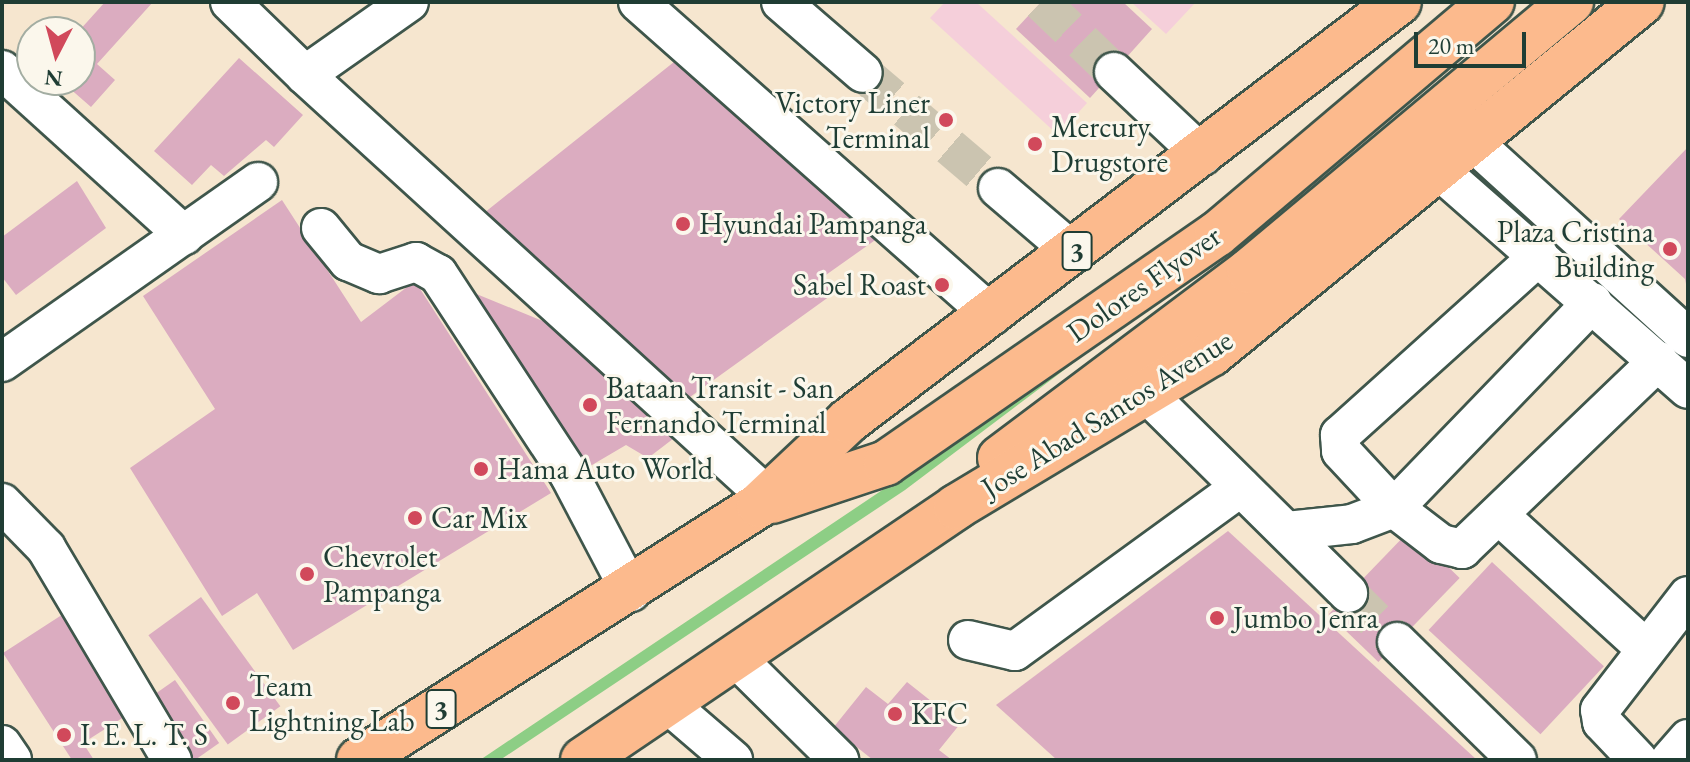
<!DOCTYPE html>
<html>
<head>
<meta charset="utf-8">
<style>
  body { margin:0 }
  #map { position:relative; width:1690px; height:762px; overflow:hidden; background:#f6e6cf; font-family:"EB Garamond",serif }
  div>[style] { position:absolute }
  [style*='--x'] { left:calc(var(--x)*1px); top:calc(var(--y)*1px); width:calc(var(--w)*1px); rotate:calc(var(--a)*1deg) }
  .built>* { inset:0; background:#f5cfda }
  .green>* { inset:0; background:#8dce85 }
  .building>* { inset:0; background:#dbacc0; transform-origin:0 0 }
  .minor-tunnel>* { height:38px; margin-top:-19px; transform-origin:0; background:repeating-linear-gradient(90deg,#cbc4b0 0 38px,transparent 0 57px) }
  .roads { filter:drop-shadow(2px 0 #3f564b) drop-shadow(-2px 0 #3f564b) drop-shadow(0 2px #3f564b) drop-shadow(0 -2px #3f564b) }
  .minor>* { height:38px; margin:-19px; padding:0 19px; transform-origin:19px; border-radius:19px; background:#fff }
  .highway>* { height:44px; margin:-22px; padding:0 22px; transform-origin:22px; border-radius:22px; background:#fcba8d }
  .dots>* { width:22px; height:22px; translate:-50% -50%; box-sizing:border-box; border:4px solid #fbf7ec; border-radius:50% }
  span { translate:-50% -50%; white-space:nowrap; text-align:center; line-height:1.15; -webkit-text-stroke:6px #fbf7ec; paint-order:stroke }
  .shield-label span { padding:2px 6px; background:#fbf7ec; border:2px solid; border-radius:6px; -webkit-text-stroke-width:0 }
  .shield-label { font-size:28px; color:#1f3d34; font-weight:700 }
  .poi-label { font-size:30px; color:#1f3d34 }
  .right { translate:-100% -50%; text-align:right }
  .left { translate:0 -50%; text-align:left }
  .street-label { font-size:30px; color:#1f3d34 }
  .frame { position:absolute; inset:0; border:4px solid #1f3d34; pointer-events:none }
  .north { position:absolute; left:16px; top:16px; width:80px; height:80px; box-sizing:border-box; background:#fbf7ec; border:2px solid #a3ada2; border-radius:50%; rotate:186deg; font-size:22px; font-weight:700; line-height:32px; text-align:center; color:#1f3d34 }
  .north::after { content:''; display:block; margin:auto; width:28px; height:36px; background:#d1495b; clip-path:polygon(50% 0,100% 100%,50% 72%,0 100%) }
  .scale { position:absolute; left:1414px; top:32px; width:112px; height:36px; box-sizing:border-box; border:4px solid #1f3d34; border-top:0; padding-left:10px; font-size:24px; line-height:28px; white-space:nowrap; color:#1f3d34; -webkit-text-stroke:6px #fbf7ec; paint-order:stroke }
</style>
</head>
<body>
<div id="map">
  <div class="built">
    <div style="clip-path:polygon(945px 2px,976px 2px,1087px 103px,1058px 135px,930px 18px)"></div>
    <div style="clip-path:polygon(1131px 2px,1196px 2px,1166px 34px)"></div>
  </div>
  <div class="green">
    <div style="clip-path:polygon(1222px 251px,905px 490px,500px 760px,480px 760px,1012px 403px)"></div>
  </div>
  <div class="building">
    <div style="clip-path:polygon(105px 2px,153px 2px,97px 64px,115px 80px,91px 107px,60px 80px,80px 80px,78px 32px)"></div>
    <div style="clip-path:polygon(1041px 2px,1123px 2px,1152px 29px,1090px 98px,1016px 29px)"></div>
    <div style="clip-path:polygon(684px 54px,888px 231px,823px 277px,837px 291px,690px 397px,479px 217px)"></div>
    <div style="clip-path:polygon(239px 58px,303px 115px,274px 147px,266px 140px,224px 176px,211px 165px,192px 185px,154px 151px)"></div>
    <div style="clip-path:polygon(1688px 147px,1688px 294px,1685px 279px,1619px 219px)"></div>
    <div style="clip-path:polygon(77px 181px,106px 228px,16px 295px,2px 277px,2px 237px)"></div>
    <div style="clip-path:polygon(282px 200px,361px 322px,415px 281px,551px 493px,293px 650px,257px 593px,222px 616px,130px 468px,215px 409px,143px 296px)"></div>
    <div style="clip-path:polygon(474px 293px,550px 324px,682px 432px,648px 458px,626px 445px,575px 475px)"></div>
    <div style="left:1410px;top:530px;width:69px;height:117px;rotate:44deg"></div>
    <div style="clip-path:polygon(1228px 531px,1477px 760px,1057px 760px,996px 705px)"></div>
    <div style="left:1492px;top:562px;width:153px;height:93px;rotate:43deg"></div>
    <div style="left:201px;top:597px;width:135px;height:65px;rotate:54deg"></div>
    <div style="clip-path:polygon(71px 609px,135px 710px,83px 743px,94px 760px,72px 760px,3px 653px)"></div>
    <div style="left:175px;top:680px;width:77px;height:30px;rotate:55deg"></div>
    <div style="clip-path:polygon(907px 682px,960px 724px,939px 750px,952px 760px,873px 760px,833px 728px,866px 687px,888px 704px)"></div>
  </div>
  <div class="minor-tunnel">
    <div style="--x:1041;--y:2;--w:101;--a:43.8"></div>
    <div style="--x:863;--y:73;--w:177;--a:40.4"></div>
    <div style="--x:1348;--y:593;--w:69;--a:45"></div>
  </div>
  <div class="roads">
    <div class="minor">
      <div style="--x:230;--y:2;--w:105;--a:44.2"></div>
      <div style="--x:305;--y:75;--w:127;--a:-35.1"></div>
      <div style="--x:638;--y:2;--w:473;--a:41.5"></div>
      <div style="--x:781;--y:2;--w:108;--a:40.9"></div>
      <div style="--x:2;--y:70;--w:246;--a:42.2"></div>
      <div style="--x:1114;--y:72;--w:122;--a:43.3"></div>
      <div style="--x:305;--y:75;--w:626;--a:42.35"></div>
      <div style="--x:1474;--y:143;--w:290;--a:42.3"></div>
      <div style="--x:1440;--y:171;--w:330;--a:41.3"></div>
      <div style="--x:998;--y:188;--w:100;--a:40.5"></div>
      <div style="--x:321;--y:228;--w:43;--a:50.7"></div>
      <div style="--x:348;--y:261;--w:34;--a:23"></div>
      <div style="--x:379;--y:274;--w:39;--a:-18"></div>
      <div style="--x:416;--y:262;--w:25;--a:29"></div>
      <div style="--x:438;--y:274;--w:241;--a:56.8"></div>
      <div style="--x:570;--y:476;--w:131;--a:62.3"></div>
      <div style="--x:1539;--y:256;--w:268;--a:138"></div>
      <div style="--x:1340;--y:435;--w:16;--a:86"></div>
      <div style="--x:1341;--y:451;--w:78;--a:47.1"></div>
      <div style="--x:1394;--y:508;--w:286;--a:-46"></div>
      <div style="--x:2;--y:362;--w:313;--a:-35.1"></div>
      <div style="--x:1147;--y:394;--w:283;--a:44.7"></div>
      <div style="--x:2;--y:503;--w:63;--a:45.6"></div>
      <div style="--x:46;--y:548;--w:247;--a:59.3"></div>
      <div style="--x:1501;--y:517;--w:193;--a:42.3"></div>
      <div style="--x:1287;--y:531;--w:65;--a:-6.1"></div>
      <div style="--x:1352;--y:524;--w:45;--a:-20.9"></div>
      <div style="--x:1394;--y:508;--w:59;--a:37.5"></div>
      <div style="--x:1441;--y:544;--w:22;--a:13"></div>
      <div style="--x:1462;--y:549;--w:272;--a:-43.8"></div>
      <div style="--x:968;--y:640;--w:48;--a:13.2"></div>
      <div style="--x:1015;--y:651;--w:279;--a:-36"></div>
      <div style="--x:1397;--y:642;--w:168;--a:44.5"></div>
      <div style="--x:737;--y:659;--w:144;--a:44.7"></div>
      <div style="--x:668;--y:704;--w:86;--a:40.7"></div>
      <div style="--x:2;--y:745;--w:18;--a:56"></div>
      <div style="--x:1638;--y:760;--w:52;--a:-133.5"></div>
      <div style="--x:1602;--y:722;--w:12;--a:-99"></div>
      <div style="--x:1600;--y:710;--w:144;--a:-52.3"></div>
      <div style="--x:1670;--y:760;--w:28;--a:-49"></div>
    </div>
    <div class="highway">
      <div style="--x:1000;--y:458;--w:311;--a:-36.9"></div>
      <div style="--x:1249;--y:271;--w:420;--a:-39.9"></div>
      <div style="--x:772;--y:501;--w:120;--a:-18.4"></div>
      <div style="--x:886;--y:463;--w:402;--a:-34.7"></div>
      <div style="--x:1217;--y:234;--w:360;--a:-40.2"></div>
      <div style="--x:359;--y:760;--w:474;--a:-32.5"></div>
      <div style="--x:759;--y:505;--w:122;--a:-43.3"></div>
      <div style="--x:848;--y:421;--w:692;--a:-37.25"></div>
      <div style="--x:583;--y:760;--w:451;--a:-34.1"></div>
      <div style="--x:956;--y:507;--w:297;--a:-31"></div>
      <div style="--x:1211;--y:354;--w:556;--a:-39.24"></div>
    </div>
  </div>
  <div class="dots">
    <div style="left:946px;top:120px;background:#d1495b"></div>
    <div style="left:1035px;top:144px;background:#d1495b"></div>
    <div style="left:683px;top:224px;background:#d1495b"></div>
    <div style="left:1670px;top:249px;background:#d1495b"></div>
    <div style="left:942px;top:285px;background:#d1495b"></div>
    <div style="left:590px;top:405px;background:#d1495b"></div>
    <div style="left:481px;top:469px;background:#d1495b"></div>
    <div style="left:415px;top:518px;background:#d1495b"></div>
    <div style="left:307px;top:574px;background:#d1495b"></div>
    <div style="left:1217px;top:618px;background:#d1495b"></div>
    <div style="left:233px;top:703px;background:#d1495b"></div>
    <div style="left:895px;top:714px;background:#d1495b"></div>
    <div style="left:64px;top:735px;background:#d1495b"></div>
  </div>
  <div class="shield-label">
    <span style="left:1077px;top:251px">3</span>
    <span style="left:441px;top:709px">3</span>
  </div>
  <div class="poi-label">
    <span class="right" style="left:930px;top:120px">Victory Liner<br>Terminal</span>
    <span class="left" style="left:1051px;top:144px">Mercury<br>Drugstore</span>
    <span class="left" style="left:699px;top:224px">Hyundai Pampanga</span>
    <span class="right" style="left:1654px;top:249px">Plaza Cristina<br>Building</span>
    <span class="right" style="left:926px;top:285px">Sabel Roast</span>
    <span class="left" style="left:606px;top:405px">Bataan Transit - San<br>Fernando Terminal</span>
    <span class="left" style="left:497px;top:469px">Hama Auto World</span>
    <span class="left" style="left:431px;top:518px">Car Mix</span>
    <span class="left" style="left:323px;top:574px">Chevrolet<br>Pampanga</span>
    <span class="left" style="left:1233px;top:618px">Jumbo Jenra</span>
    <span class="left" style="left:249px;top:703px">Team<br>Lightning Lab</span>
    <span class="left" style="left:911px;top:714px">KFC</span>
    <span class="left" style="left:80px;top:735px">I. E. L. T. S</span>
  </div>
  <div class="street-label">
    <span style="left:1144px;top:284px;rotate:-35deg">Dolores Flyover</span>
    <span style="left:1107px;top:414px;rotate:-32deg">Jose Abad Santos Avenue</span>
  </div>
  <div class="frame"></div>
  <div class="north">N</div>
  <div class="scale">20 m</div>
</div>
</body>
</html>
